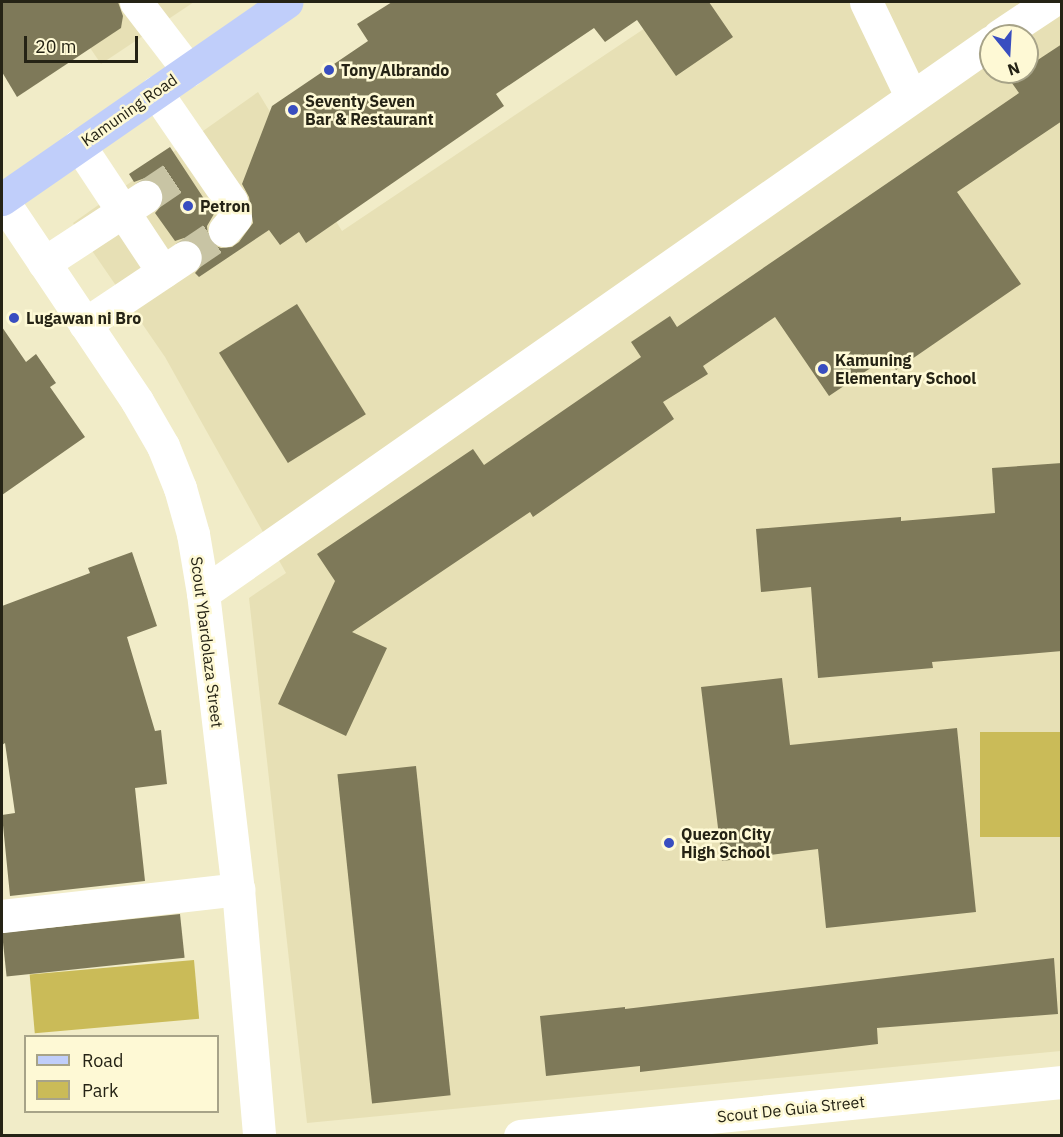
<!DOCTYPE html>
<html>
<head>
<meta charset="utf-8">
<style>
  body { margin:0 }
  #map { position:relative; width:1063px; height:1137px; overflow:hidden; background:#f1ecc8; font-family:"IBM Plex Sans",sans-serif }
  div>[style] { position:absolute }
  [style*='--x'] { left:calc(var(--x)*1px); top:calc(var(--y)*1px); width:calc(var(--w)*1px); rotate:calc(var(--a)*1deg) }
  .built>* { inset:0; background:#e7e0b5 }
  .green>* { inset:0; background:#cabb58; transform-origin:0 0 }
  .building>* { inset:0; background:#7e7959; transform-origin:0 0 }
  .minor-tunnel>* { height:33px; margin-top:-16.5px; transform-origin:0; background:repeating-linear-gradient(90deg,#c8c4a4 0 33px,transparent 0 49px) }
  .minor>* { height:33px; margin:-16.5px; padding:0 16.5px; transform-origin:16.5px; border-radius:16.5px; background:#fff }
  .major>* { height:33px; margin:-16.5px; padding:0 16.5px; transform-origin:16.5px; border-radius:16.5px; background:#c0cefa }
  .dots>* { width:16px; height:16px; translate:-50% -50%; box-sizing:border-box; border:3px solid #fef9d5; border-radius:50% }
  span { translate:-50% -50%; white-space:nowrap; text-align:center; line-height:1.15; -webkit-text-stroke:5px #fef9d5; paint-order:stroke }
  .poi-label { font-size:16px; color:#252315; font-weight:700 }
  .left { translate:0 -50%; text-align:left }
  .street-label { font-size:16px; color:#252315 }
  .frame { position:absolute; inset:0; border:3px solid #252315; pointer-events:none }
  .legend { position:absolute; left:24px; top:1035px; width:195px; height:78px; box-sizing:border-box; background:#fef9d5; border:2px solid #a7a388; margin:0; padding:8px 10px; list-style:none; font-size:18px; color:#252315 }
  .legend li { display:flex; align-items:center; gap:12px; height:30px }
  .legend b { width:30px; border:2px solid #a7a388 }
  .north { position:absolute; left:979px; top:24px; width:60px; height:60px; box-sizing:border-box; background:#fef9d5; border:2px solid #a7a388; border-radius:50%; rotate:162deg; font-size:16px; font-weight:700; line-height:24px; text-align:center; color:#252315 }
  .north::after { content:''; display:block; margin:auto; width:21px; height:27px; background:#394ec0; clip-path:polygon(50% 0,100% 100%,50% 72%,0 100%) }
  .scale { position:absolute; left:24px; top:36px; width:114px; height:27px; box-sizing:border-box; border:3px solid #252315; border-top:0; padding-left:8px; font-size:18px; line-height:21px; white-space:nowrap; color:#252315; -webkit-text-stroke:4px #fef9d5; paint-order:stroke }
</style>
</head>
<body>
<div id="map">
  <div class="built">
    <div style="clip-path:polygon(59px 2px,194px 2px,101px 64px)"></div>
    <div style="clip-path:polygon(evenodd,684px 2px,1061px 2px,1061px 1051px,307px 1123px,249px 598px,286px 573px,165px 357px,73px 223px,258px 92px,342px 231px,684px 2px,991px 36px,1027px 36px,1027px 72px,991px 72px,991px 36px)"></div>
  </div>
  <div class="green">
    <div style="left:1061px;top:732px;width:105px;height:81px;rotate:90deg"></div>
    <div style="left:194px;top:960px;width:59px;height:165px;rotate:85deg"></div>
  </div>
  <div class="building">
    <div style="clip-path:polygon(2px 2px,118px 2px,123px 16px,121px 28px,17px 97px,2px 72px)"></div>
    <div style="clip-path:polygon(392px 2px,709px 2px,733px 37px,676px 76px,637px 20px,605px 42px,594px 28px,496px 94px,504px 106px,306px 243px,299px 232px,280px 245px,269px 230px,199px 277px,195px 273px,202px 265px,204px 256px,200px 246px,193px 240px,184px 238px,175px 241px,155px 213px,161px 206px,164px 197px,160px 186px,153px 180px,145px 178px,134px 182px,129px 174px,170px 147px,214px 214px,207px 226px,208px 237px,213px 245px,221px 248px,232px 247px,239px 242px,253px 223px,249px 197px,242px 184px,272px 106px,368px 41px,357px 24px)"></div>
    <div style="clip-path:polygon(1062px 44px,1062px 121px,957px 192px,1021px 284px,896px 370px,887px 357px,829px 396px,775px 317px,703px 366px,708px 374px,663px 402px,674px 419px,533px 517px,530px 512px,352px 632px,387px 648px,346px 736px,278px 704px,335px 581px,317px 554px,473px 449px,484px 465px,641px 357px,631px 342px,670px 316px,677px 327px,1019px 93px,1009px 79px,1020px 72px,1027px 72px,1027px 67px)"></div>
    <div style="left:297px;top:304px;width:130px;height:92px;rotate:58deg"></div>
    <div style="clip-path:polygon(2px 327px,26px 362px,36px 354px,56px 383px,50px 387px,85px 437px,2px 495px)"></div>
    <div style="clip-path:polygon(1062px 463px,1062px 651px,932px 662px,933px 668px,818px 678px,811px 587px,761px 592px,756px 529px,901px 517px,901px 521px,995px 513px,992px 468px)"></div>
    <div style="clip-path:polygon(132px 552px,157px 626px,127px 637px,155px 731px,161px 730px,167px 784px,135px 788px,145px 881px,10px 896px,2px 815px,15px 813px,5px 743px,2px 745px,2px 606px,90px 573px,88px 568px)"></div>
    <div style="clip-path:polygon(782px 678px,790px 745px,957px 728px,976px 912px,826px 928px,818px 849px,722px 861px,701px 687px)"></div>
    <div style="left:416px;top:766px;width:331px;height:79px;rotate:84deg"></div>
    <div style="left:180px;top:914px;width:44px;height:179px;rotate:84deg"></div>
    <div style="clip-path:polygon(1054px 958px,1058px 1014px,877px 1028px,878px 1044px,640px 1072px,640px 1066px,546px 1076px,540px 1016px,625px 1007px,625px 1009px)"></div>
  </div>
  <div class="minor-tunnel">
    <div style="--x:145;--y:197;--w:48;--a:-34"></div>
    <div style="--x:185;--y:257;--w:48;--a:-34"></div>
  </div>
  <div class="minor">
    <div style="--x:136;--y:2;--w:86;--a:52.6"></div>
    <div style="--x:866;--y:2;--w:104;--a:64.4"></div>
    <div style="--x:999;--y:36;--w:61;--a:-33.7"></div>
    <div style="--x:156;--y:92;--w:132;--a:55.5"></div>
    <div style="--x:231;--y:201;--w:17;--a:77"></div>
    <div style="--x:235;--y:218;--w:16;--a:130"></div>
    <div style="--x:79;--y:145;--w:152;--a:56.5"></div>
    <div style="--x:2;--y:200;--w:242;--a:56.1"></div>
    <div style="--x:137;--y:401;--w:52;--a:60"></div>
    <div style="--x:163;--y:446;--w:45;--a:68"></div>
    <div style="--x:180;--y:488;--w:48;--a:74.2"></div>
    <div style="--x:193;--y:534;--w:60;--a:80.4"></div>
    <div style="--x:203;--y:593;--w:298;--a:83.3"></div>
    <div style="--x:238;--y:889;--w:248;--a:85.1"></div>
    <div style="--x:44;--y:263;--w:121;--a:-33.2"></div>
    <div style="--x:85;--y:324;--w:120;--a:-33.8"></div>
    <div style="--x:203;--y:593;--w:962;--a:-34.96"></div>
    <div style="--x:2;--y:916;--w:238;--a:-6.5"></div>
    <div style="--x:520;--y:1136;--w:545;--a:-5.69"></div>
  </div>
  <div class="major">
    <div style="--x:2;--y:199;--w:346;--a:-34.7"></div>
  </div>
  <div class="dots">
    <div style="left:329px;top:70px;background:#394ec0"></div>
    <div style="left:293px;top:110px;background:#394ec0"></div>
    <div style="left:188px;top:206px;background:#394ec0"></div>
    <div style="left:14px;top:318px;background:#394ec0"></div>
    <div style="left:823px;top:369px;background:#394ec0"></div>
    <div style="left:669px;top:843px;background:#394ec0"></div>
  </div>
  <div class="poi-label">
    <span class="left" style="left:341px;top:70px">Tony Albrando</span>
    <span class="left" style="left:305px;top:110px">Seventy Seven<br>Bar &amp; Restaurant</span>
    <span class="left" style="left:200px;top:206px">Petron</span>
    <span class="left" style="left:26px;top:318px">Lugawan ni Bro</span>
    <span class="left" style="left:835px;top:369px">Kamuning<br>Elementary School</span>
    <span class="left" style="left:681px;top:843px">Quezon City<br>High School</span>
  </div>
  <div class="street-label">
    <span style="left:129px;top:110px;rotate:-35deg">Kamuning Road</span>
    <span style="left:207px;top:642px;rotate:83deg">Scout Ybardolaza Street</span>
    <span style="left:791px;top:1109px;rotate:-6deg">Scout De Guia Street</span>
  </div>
  <div class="frame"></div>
  <ul class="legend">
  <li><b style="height:8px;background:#c0cefa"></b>Road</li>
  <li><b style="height:16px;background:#cabb58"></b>Park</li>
  </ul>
  <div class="north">N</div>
  <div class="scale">20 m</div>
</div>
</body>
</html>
